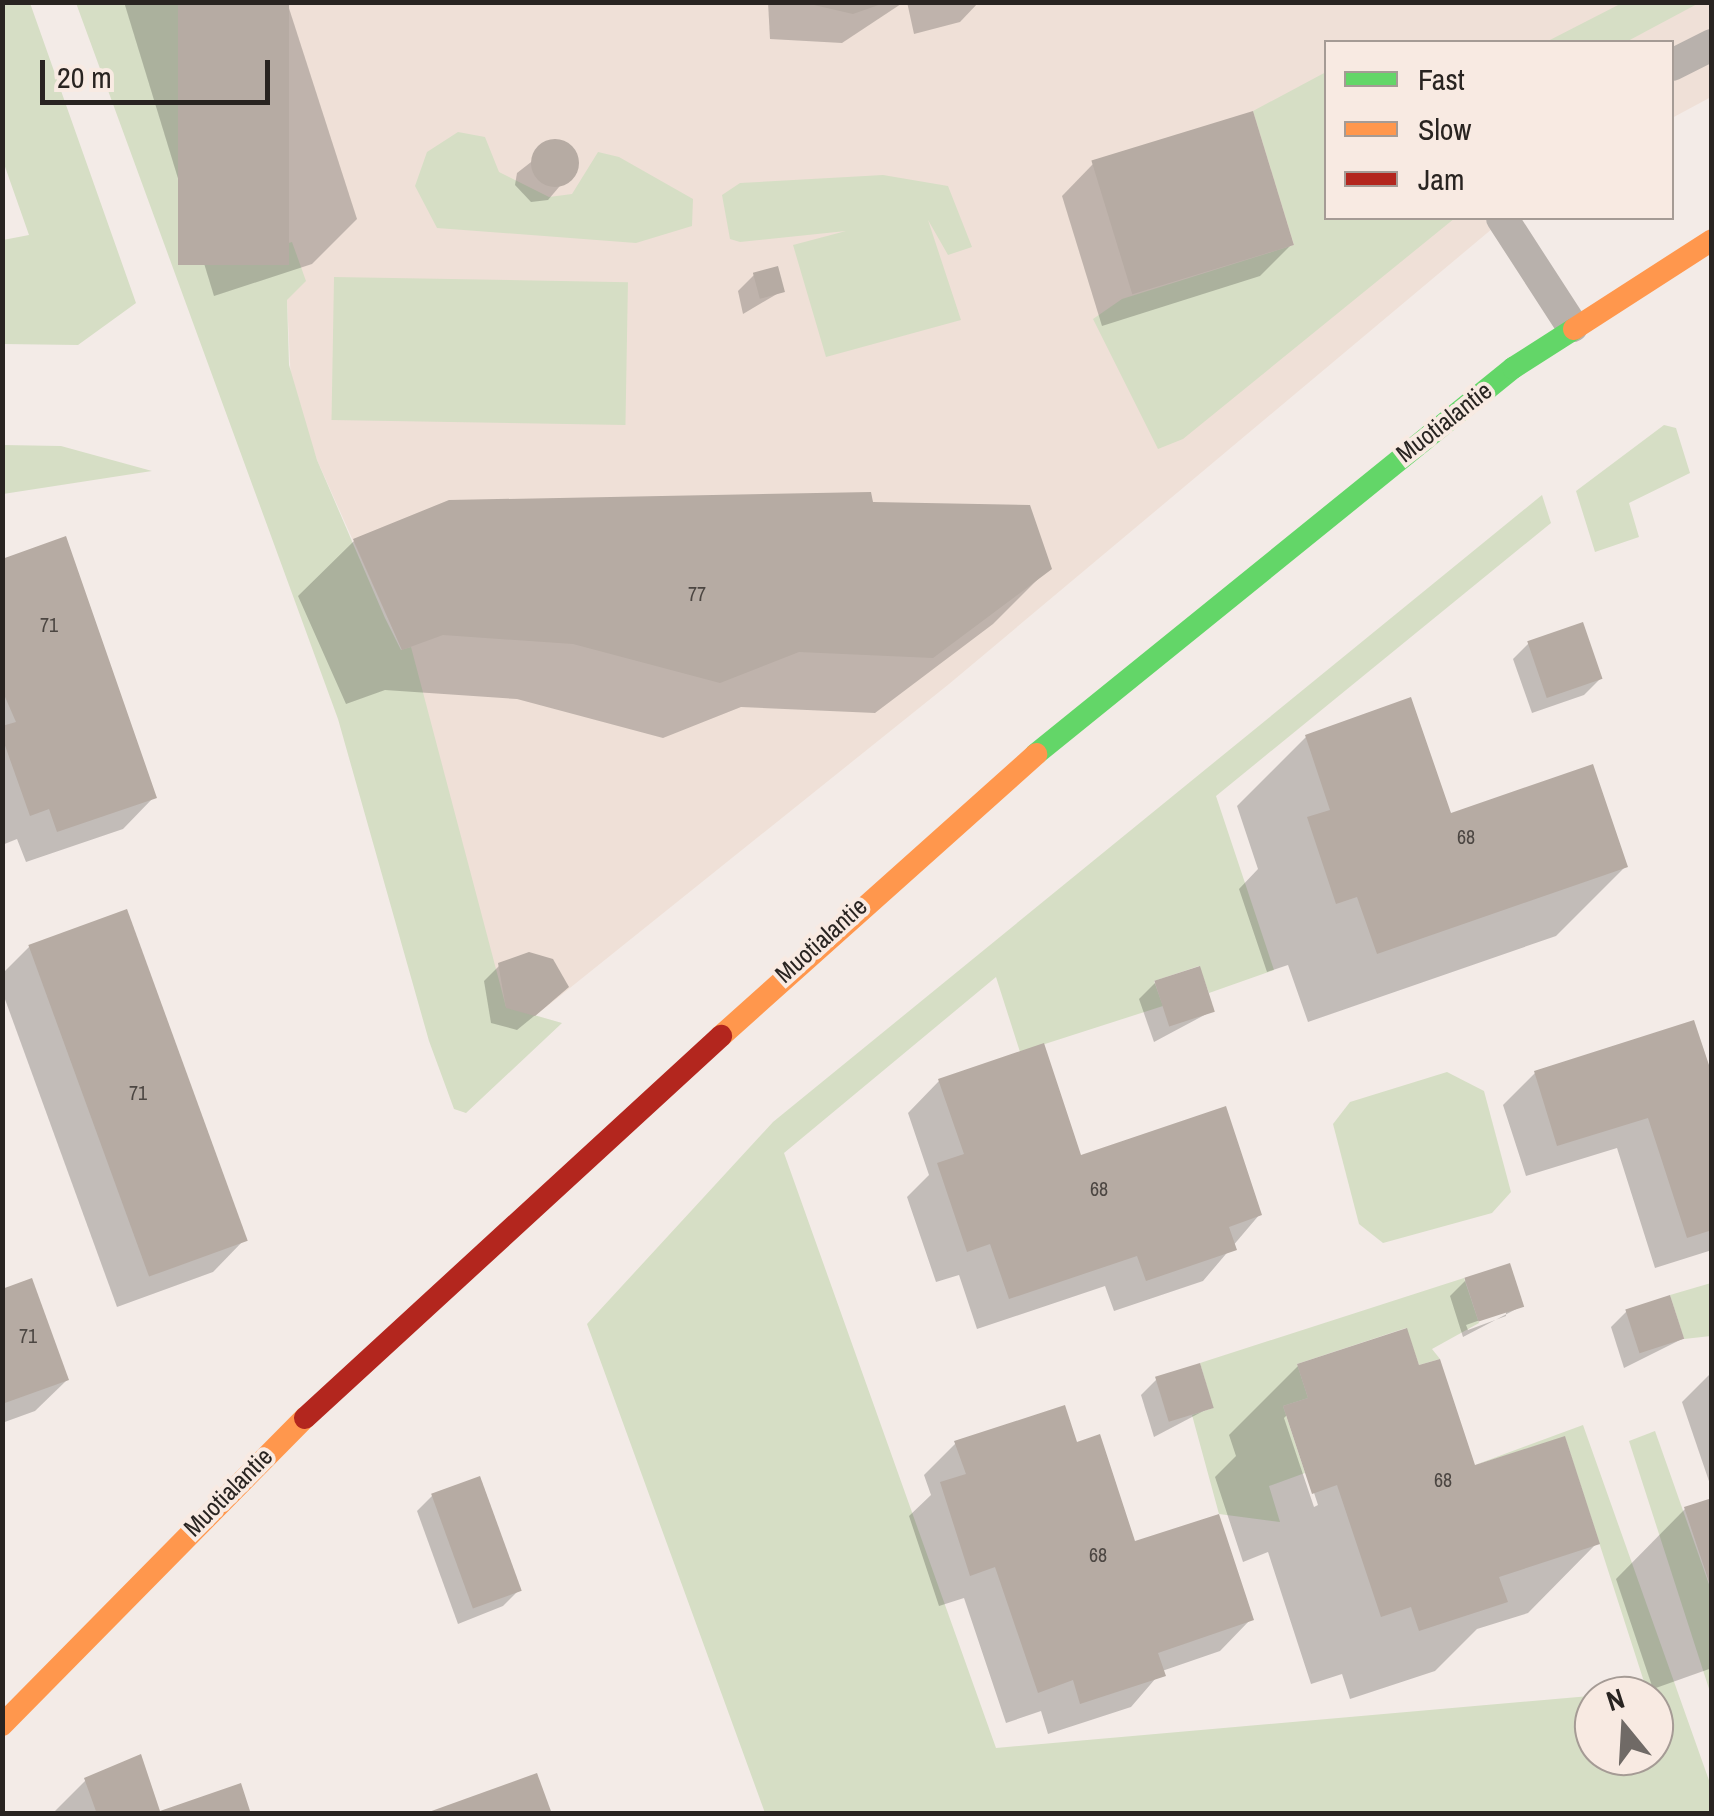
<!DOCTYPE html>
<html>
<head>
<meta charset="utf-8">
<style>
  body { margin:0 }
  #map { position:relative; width:1714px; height:1816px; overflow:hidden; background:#f3ebe7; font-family:"Archivo Narrow",sans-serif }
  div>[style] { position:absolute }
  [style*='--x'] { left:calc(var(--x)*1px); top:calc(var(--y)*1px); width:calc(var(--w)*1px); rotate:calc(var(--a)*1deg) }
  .built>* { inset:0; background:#efe0d7 }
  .green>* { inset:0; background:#d6dec5; transform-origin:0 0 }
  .shadow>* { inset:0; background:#0003 }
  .building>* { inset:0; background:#b6aba3; transform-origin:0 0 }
  .round { border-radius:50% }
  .lane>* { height:32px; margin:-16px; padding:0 16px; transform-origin:16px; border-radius:16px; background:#b8b1ac }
  .fast>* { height:22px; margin:-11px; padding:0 11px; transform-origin:11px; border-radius:11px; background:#63d668 }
  .slow>* { height:22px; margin:-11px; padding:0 11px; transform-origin:11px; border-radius:11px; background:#ff974d }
  .jam>* { height:22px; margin:-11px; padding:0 11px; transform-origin:11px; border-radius:11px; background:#b3261e }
  span { translate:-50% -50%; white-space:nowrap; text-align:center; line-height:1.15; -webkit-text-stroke:8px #f8eae2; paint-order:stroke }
  .number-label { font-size:20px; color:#4c4642 }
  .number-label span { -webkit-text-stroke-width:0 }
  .street-label { font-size:25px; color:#292421 }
  .frame { position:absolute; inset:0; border:5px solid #292421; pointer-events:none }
  .legend { position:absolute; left:1324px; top:40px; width:350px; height:180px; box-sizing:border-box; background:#f8eae2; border:2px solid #a59b95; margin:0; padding:12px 18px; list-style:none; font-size:30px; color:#292421 }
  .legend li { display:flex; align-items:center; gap:20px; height:50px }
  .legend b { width:50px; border:2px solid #a59b95 }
  .north { position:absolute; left:1574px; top:1676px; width:100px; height:100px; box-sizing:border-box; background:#f8eae2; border:2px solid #a59b95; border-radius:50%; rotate:342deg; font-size:28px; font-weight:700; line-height:40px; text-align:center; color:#292421 }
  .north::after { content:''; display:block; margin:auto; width:35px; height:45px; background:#706a66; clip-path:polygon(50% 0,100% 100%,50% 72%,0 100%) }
  .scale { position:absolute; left:40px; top:60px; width:230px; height:45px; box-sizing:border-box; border:5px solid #292421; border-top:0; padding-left:12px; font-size:30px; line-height:35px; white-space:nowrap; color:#292421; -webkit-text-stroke:8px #f8eae2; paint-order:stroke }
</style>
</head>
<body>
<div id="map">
  <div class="built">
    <div style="clip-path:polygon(178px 3px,1711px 3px,1711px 97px,1672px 118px,1672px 42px,1326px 42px,1326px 218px,1505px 218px,949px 684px,535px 1016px,506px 1008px,402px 650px,317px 460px,291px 383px,287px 300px,260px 252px)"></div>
  </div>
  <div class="green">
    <div style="clip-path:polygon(3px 2px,30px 3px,136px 303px,78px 345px,3px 344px,3px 240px,29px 235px,3px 161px)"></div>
    <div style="clip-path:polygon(1624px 2px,1699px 3px,1626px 42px,1546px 42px)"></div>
    <div style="clip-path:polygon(76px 3px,178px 3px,259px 252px,292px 242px,306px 281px,287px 300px,289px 365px,317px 460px,385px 618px,401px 650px,411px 647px,506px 1007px,562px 1023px,466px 1113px,454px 1109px,429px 1041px,338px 719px)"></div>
    <div style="clip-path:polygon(1326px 72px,1326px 218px,1455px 218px,1183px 439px,1158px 449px,1093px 319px,1122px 299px,1294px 245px,1253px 111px)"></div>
    <div style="clip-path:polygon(458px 132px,485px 137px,499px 172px,549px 197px,572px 194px,598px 152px,619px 157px,693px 199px,692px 226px,636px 243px,437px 228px,415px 186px,427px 152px)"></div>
    <div style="clip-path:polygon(883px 175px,948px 186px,972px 247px,948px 255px,928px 220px,961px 320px,826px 357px,793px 245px,846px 231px,740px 242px,730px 239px,722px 195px,740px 183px)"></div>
    <div style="left:334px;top:277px;width:294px;height:143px;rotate:1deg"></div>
    <div style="clip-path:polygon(1664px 425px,1676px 428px,1690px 473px,1629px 503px,1639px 537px,1595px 552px,1576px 491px)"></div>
    <div style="clip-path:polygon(3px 445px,61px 446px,152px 471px,3px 494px)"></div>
    <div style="clip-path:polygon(evenodd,1542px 495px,1551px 523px,1216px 796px,1274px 970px,1209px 993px,1199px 966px,1154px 981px,1163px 1006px,1020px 1052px,996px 977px,784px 1153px,996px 1748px,1647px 1691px,1565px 1437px,1475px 1465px,1583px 1425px,1711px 1786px,1711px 1813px,765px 1813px,587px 1324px,773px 1122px,1542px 495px,1594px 1696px,1654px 1696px,1654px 1756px,1594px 1756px,1594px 1696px)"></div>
    <div style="clip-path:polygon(1447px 1072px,1484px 1091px,1511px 1192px,1492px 1213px,1383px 1243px,1359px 1224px,1333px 1124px,1350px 1102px)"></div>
    <div style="clip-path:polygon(1464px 1278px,1479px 1323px,1432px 1349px,1440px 1359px,1419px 1365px,1406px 1328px,1297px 1364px,1308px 1398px,1283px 1406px,1305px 1473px,1269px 1486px,1280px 1522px,1219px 1514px,1192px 1415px,1213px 1408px,1200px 1363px)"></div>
    <div style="clip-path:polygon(1711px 1283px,1711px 1336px,1684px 1339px,1670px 1295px)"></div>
    <div style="clip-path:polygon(1655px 1431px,1711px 1590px,1711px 1695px,1629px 1441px)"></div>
  </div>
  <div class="shadow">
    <div style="clip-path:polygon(124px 2px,287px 2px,357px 219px,312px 264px,214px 296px)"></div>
    <div style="clip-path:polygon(768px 2px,904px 2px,842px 43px,770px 39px)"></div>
    <div style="clip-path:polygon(907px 2px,979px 2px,960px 22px,914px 34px)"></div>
    <div style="clip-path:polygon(558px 141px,576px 167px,548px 200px,531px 202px,515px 185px,517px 173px)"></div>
    <div style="clip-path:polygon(1093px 164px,1292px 244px,1260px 276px,1102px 326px,1062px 196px)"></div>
    <div style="clip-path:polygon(754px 275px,782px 291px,743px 314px,738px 291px)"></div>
    <div style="clip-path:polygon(871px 505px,1049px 568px,993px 624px,875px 713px,741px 707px,663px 738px,517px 699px,385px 690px,346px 704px,298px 596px,354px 541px)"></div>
    <div style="clip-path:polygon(2px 561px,154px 797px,123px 829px,26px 862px,17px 839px,2px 845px)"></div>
    <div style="clip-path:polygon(1529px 643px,1600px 679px,1584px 695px,1532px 713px,1513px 659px)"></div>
    <div style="clip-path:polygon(1306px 737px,1450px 816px,1626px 866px,1556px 936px,1308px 1022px,1288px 965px,1267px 972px,1239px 889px,1258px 869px,1237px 806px)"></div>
    <div style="clip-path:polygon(30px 946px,244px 1240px,213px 1272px,117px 1307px,2px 991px,2px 974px)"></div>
    <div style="clip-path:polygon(500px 965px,550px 1003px,517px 1030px,491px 1023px,484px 981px)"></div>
    <div style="clip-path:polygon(1155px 983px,1212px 1011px,1154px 1042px,1139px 999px)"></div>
    <div style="clip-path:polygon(1535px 1073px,1712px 1083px,1712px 1250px,1655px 1268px,1617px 1148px,1526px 1176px,1503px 1105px)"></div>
    <div style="clip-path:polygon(939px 1081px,1080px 1158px,1260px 1214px,1203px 1281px,1114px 1311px,1105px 1286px,977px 1329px,959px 1275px,936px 1282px,907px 1197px,929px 1175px,908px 1113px)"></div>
    <div style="clip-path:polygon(evenodd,1466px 1280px,1522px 1306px,1463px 1337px,1450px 1296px,1466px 1280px,1506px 1311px,1506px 1316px,1468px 1330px,1466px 1325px,1506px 1311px)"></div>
    <div style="clip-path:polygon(2px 1292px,67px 1380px,35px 1411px,2px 1423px)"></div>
    <div style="clip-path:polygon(1627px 1311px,1682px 1339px,1624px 1368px,1611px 1327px)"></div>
    <div style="clip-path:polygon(evenodd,1298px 1366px,1417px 1369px,1474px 1468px,1597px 1543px,1528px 1613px,1477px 1629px,1435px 1671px,1350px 1699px,1342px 1674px,1311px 1684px,1268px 1552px,1243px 1562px,1215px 1477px,1236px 1456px,1229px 1435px,1298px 1366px,1288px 1414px,1318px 1505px,1314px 1507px,1284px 1418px,1288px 1414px)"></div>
    <div style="clip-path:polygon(1712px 1372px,1712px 1490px,1682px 1402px)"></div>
    <div style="clip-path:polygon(1157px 1379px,1211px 1407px,1154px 1437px,1141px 1395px)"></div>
    <div style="clip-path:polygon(956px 1443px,1075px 1445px,1134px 1544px,1251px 1619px,1220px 1651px,1162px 1671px,1131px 1707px,1048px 1734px,1041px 1711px,1006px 1723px,964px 1598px,939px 1606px,909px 1516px,931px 1495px,924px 1475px)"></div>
    <div style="clip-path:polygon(433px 1495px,519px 1590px,503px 1606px,458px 1624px,417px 1511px)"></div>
    <div style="clip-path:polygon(1712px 1501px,1712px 1668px,1653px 1689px,1616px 1579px,1685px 1509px)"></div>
    <div style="clip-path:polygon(86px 1780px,158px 1814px,52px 1814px)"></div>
  </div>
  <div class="building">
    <div style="left:178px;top:2px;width:111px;height:263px"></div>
    <div style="clip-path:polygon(801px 2px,887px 2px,853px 14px)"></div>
    <div style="left:1253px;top:111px;width:140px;height:169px;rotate:73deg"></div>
    <div class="round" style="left:531px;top:139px;width:48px;height:48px"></div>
    <div style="left:778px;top:266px;width:27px;height:26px;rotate:75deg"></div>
    <div style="clip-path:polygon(871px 492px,873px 502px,1030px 505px,1052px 569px,933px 658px,799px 652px,720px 683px,573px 644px,443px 635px,402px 650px,353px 539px,449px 500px)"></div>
    <div style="clip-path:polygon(66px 536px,157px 798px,57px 832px,49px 809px,30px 816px,2px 737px,2px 726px,16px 722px,2px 690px,2px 559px)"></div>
    <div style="left:1583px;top:622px;width:60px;height:59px;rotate:71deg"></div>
    <div style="clip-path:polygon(1411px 697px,1451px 813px,1593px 764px,1628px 867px,1377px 954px,1357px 897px,1336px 904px,1307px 817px,1330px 810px,1305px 735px)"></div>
    <div style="left:127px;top:909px;width:353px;height:105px;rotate:70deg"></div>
    <div style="clip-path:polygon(529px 952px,553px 959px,569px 987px,535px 1016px,506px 1008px,498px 963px)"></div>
    <div style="left:1200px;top:966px;width:48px;height:48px;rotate:72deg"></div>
    <div style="clip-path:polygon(1694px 1020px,1712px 1074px,1712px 1230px,1687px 1238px,1648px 1118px,1557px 1146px,1534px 1071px)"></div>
    <div style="clip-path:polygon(1044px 1043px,1081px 1155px,1226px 1106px,1262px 1215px,1229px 1227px,1237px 1250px,1146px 1281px,1137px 1256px,1009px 1299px,990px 1244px,967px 1252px,937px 1163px,964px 1154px,938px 1079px)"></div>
    <div style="left:1510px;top:1263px;width:46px;height:48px;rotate:72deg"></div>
    <div style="clip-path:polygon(32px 1278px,69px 1380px,2px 1404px,2px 1289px)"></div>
    <div style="left:1670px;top:1295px;width:46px;height:47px;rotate:72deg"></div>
    <div style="clip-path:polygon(1407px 1328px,1419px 1365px,1440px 1359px,1475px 1465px,1565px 1436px,1600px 1544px,1499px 1577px,1508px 1602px,1419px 1631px,1411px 1607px,1381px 1617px,1337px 1485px,1312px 1494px,1283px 1406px,1308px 1398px,1297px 1364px)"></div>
    <div style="left:1200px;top:1363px;width:47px;height:47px;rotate:73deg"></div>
    <div style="clip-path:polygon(1065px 1405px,1077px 1442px,1100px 1434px,1135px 1541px,1219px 1514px,1254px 1620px,1158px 1653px,1166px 1676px,1080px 1704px,1073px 1680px,1038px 1693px,995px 1567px,970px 1576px,940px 1482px,966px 1474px,954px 1441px)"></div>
    <div style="left:480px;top:1476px;width:122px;height:52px;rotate:70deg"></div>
    <div style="clip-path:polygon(1712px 1498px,1712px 1587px,1711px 1588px,1684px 1507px)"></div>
    <div style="clip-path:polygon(141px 1754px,160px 1811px,241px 1783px,251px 1814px,97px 1814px,84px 1778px)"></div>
    <div style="clip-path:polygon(537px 1773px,552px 1814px,426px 1814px,426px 1813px)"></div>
  </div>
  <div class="lane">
    <div style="--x:1672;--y:65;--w:45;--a:-26.6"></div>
    <div style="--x:1502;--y:218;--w:129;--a:57.1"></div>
  </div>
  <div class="fast">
    <div style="--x:1036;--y:754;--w:614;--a:-38.98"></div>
    <div style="--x:1513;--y:368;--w:72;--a:-32.6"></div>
  </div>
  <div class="slow">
    <div style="--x:1574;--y:329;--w:164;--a:-32.8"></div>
    <div style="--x:721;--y:1036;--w:423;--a:-41.8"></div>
    <div style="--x:2;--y:1725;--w:431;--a:-45.4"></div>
  </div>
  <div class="jam">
    <div style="--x:305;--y:1418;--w:565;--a:-42.56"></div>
  </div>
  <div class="number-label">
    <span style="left:697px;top:593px">77</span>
    <span style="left:49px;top:624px">71</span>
    <span style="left:1466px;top:836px">68</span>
    <span style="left:138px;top:1092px">71</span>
    <span style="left:1099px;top:1188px">68</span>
    <span style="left:28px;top:1335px">71</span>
    <span style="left:1443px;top:1479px">68</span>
    <span style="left:1098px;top:1554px">68</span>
  </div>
  <div class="street-label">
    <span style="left:1444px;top:422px;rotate:-38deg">Muotialantie</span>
    <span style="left:821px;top:940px;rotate:-42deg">Muotialantie</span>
    <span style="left:228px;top:1492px;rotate:-45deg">Muotialantie</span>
  </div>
  <div class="frame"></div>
  <ul class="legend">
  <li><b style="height:12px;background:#63d668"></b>Fast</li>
  <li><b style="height:12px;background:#ff974d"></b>Slow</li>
  <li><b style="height:12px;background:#b3261e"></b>Jam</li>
  </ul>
  <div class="north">N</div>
  <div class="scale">20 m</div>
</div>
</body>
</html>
